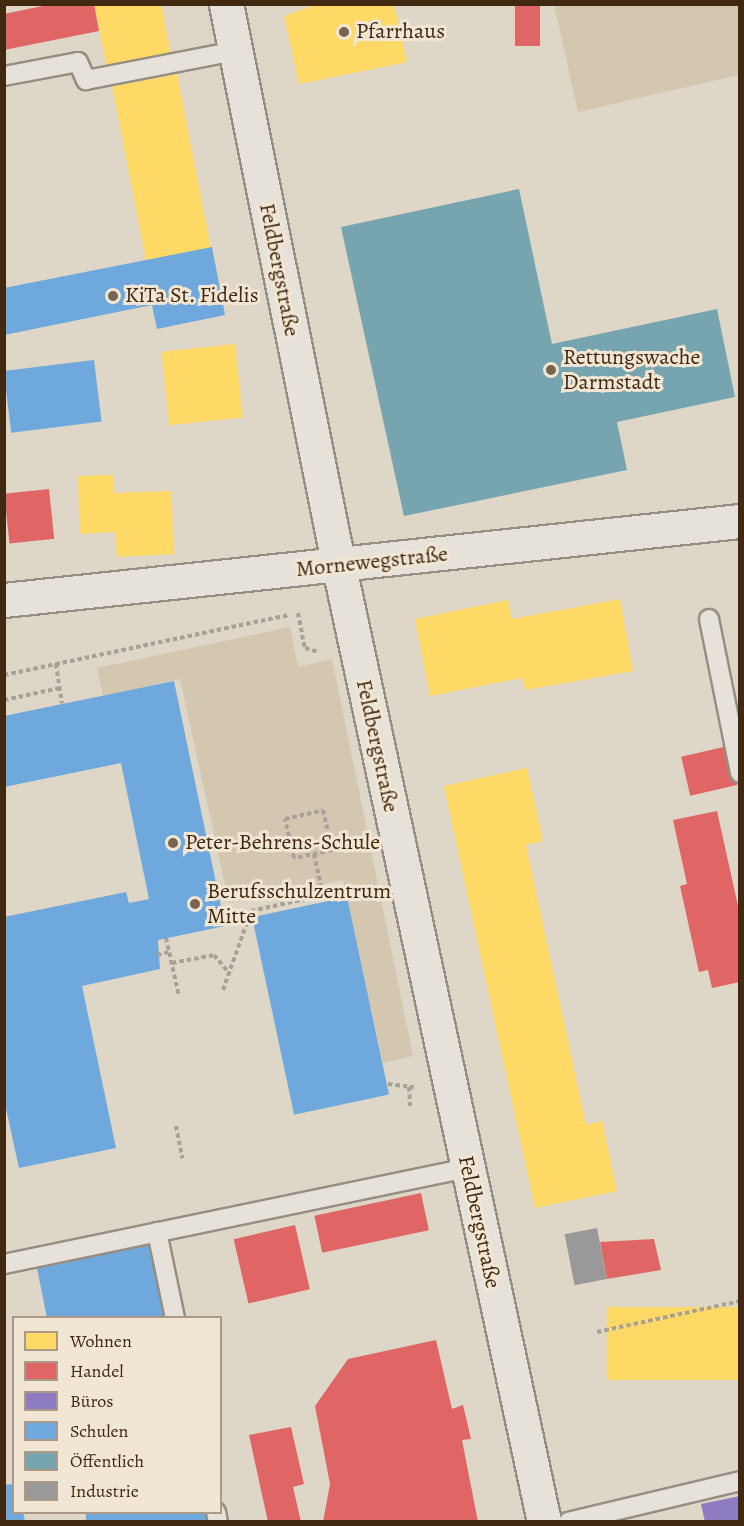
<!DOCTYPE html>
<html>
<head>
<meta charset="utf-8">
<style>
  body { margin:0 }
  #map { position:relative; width:744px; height:1526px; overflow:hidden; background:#ded6c6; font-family:Alegreya,serif }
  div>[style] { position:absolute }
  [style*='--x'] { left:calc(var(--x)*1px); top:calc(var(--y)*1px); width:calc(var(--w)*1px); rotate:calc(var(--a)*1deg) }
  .green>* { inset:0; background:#d4c7b0 }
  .homes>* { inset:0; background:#ffd966; transform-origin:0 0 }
  .shops>* { inset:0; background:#e06666; transform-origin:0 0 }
  .offices>* { inset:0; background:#8e7cc3 }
  .schools>* { inset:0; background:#6fa8dc; transform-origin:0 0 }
  .public>* { inset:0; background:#76a5af }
  .industry>* { inset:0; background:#999; transform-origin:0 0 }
  .path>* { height:4px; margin-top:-2px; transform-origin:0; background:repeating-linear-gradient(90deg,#a8a199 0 4.5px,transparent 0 7.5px) }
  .roads { filter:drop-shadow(2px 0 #968e82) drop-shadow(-2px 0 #968e82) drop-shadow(0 2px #968e82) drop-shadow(0 -2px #968e82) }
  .lane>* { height:18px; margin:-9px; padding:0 9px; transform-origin:9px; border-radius:9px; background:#e6e1d9 }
  .street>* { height:33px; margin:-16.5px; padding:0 16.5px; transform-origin:16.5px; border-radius:16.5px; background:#e6e1d9 }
  .secondary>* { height:33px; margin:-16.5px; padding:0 16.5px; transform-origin:16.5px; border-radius:16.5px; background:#e6e1d9 }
  .dots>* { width:16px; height:16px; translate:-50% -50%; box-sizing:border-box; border:3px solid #f0e6d3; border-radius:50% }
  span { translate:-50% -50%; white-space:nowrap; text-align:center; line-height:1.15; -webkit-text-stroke:6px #f0e6d3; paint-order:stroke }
  .poi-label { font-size:22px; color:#412810 }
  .left { translate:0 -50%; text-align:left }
  .street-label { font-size:22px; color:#412810 }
  .frame { position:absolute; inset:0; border:6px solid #412810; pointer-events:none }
  .legend { position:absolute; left:12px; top:1316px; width:210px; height:198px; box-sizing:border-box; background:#f0e6d3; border:2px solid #aa9a85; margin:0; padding:8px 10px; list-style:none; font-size:18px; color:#412810 }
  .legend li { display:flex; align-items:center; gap:12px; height:30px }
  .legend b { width:30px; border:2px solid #aa9a85 }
</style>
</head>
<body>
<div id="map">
  <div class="green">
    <div style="clip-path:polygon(554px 5px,739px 5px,739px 75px,578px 112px)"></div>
    <div style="clip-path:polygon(290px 627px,298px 667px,332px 659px,413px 1056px,383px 1063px,343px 880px,229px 903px,180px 679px,103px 696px,97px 668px)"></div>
  </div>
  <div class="homes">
    <div style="clip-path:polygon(94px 4px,161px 4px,171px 55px,107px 68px)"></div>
    <div style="clip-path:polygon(318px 4px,394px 4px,407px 62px,299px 84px,284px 16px)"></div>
    <div style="left:177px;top:74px;width:177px;height:66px;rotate:79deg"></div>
    <div style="left:235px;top:344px;width:74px;height:74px;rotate:84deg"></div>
    <div style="clip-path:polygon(113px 475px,114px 493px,171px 491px,174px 554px,117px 557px,115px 532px,80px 534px,78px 476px)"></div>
    <div style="clip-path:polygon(620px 599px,633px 671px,525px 690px,522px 678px,430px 696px,415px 619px,508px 600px,512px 619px)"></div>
    <div style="clip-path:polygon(527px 768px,543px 841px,526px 845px,586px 1125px,602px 1121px,617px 1191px,535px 1208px,444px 786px)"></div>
    <div style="left:740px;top:1307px;width:73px;height:133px;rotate:90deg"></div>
  </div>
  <div class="shops">
    <div style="clip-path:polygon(52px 4px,94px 4px,99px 31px,4px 50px,4px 14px)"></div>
    <div style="left:515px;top:4px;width:25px;height:42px"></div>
    <div style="left:49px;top:489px;width:50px;height:45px;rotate:84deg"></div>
    <div style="left:728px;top:746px;width:40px;height:48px;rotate:77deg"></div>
    <div style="clip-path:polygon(717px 811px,740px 915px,740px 982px,712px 988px,708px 970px,699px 972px,680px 886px,687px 884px,673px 820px)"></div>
    <div style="left:421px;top:1193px;width:38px;height:109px;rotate:78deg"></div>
    <div style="left:295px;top:1225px;width:66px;height:63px;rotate:77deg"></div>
    <div style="clip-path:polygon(654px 1239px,661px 1270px,607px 1279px,600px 1242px)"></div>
    <div style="clip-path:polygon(436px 1340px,452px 1409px,463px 1405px,471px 1439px,462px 1440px,478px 1522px,323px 1522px,330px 1484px,315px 1406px,348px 1359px)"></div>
    <div style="clip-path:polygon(291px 1427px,304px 1484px,293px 1487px,301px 1522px,268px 1522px,249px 1435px)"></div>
  </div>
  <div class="offices">
    <div style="clip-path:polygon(740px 1496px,740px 1522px,705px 1522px,701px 1504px)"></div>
  </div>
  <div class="schools">
    <div style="clip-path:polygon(212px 247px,225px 315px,157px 329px,152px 305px,4px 335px,4px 288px)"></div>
    <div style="left:94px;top:360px;width:62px;height:91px;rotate:83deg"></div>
    <div style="clip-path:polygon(174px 681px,225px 926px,158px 940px,160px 969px,82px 986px,116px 1148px,19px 1168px,4px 1099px,4px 917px,126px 892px,129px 903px,149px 899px,121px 763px,4px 787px,4px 716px)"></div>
    <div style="left:347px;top:897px;width:202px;height:97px;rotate:78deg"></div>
    <div style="clip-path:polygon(150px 1245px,166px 1318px,47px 1318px,37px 1268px)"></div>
    <div style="clip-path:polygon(14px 1484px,14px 1512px,23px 1512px,25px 1522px,4px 1522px,4px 1485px)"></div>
    <div style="left:86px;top:1512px;width:122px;height:10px"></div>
  </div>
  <div class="public">
    <div style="clip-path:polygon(519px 189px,552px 344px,717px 309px,735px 397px,617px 422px,627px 470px,404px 516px,341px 227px)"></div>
  </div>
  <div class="industry">
    <div style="left:597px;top:1228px;width:52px;height:33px;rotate:79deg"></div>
  </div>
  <div class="path">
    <div style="--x:298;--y:613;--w:36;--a:79"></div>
    <div style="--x:305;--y:648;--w:15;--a:16"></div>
    <div style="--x:56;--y:664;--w:40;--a:81.5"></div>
    <div style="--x:4;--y:675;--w:290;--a:-11.9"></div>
    <div style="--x:4;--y:700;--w:57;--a:-12.1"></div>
    <div style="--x:323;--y:810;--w:41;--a:77.3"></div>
    <div style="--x:332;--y:850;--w:39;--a:168"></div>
    <div style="--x:294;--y:858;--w:40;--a:-103"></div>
    <div style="--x:285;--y:819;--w:39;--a:-13"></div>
    <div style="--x:166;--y:938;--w:59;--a:77.4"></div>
    <div style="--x:157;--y:955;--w:12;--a:-14"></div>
    <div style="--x:172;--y:963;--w:43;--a:-10.8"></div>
    <div style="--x:214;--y:955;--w:23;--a:50"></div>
    <div style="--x:223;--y:990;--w:84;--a:-70.5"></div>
    <div style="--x:251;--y:911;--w:74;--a:-12.5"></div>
    <div style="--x:323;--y:895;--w:42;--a:-102.4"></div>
    <div style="--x:388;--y:1084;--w:26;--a:7"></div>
    <div style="--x:409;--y:1087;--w:19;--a:87"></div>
    <div style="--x:176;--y:1126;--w:33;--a:79"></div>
    <div style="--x:597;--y:1332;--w:146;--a:-12.2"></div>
  </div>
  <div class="roads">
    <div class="lane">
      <div style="--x:4;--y:76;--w:75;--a:-10.7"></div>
      <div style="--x:78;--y:62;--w:20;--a:66"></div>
      <div style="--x:86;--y:80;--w:152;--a:-11"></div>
      <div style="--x:709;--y:619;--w:157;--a:78.6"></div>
      <div style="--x:157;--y:1232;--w:88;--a:78.2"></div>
      <div style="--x:4;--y:1264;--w:473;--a:-11.7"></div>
      <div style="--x:216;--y:1512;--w:10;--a:79"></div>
      <div style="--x:568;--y:1522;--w:177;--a:-13.4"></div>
    </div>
    <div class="street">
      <div style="--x:226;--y:4;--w:574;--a:78.65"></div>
      <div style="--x:339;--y:567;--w:977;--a:77.88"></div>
    </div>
    <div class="secondary">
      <div style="--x:4;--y:600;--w:740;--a:-6.13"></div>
    </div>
  </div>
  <div class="dots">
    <div style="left:344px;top:32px;background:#786550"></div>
    <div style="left:113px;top:296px;background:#786550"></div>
    <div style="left:551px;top:370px;background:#786550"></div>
    <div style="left:173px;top:843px;background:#786550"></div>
    <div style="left:195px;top:904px;background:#786550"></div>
  </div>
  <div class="poi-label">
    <span class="left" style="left:356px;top:32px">Pfarrhaus</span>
    <span class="left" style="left:125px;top:296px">KiTa St. Fidelis</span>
    <span class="left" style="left:563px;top:370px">Rettungswache<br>Darmstadt</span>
    <span class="left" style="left:185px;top:843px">Peter-Behrens-Schule</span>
    <span class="left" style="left:207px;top:904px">Berufsschulzentrum<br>Mitte</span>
  </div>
  <div class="street-label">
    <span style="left:279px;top:270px;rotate:79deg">Feldbergstraße</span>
    <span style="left:372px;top:562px;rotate:-6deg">Mornewegstraße</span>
    <span style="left:377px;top:746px;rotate:78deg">Feldbergstraße</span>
    <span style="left:479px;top:1222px;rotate:78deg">Feldbergstraße</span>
  </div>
  <div class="frame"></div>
  <ul class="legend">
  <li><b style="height:16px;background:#ffd966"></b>Wohnen</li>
  <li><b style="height:16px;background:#e06666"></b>Handel</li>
  <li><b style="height:16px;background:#8e7cc3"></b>Büros</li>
  <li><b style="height:16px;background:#6fa8dc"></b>Schulen</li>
  <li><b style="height:16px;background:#76a5af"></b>Öffentlich</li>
  <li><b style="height:16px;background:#999"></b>Industrie</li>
  </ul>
</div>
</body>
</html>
